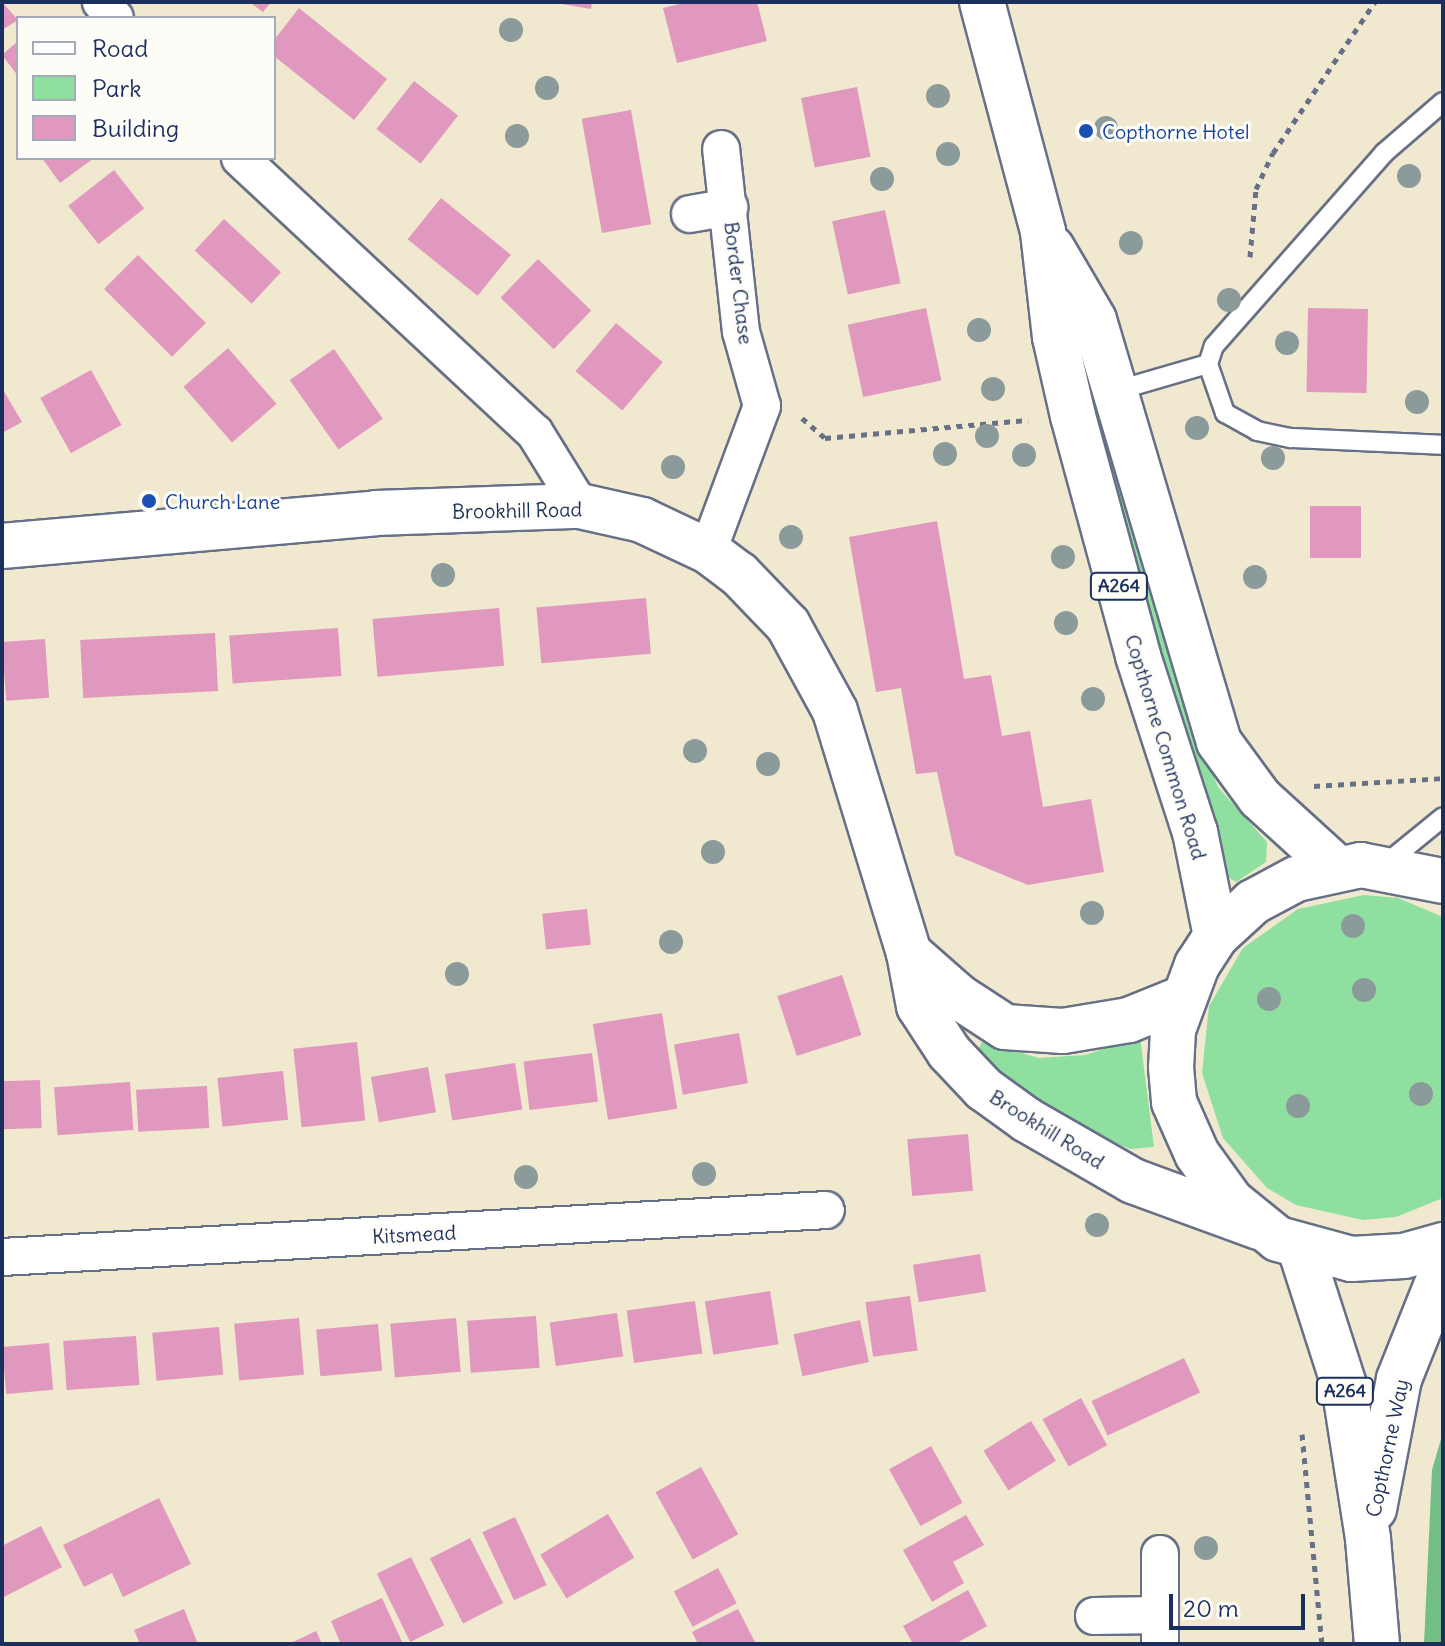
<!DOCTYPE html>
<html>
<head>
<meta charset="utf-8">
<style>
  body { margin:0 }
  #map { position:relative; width:1445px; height:1646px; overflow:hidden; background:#f0e8cf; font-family:Delius,sans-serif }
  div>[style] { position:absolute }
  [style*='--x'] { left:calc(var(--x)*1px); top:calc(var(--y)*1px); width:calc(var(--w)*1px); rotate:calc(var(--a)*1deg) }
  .green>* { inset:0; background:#8fe0a0 }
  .forest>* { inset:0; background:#73be86 }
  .building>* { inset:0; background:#e198be; transform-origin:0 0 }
  .path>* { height:5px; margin-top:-2.5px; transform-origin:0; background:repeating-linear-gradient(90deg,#667086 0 6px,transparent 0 12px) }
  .roads { filter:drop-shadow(2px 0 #667086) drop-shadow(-2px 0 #667086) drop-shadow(0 2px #667086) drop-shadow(0 -2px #667086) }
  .service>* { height:18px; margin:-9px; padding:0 9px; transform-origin:9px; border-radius:9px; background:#fff }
  .minor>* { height:36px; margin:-18px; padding:0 18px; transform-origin:18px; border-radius:18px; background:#fff }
  .tertiary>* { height:44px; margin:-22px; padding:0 22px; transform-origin:22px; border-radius:22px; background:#fff }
  .trunk>* { height:44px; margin:-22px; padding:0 22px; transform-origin:22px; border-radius:22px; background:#fff }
  .trees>* { width:24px; height:24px; margin:-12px; border-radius:50%; background:#8b9a9a }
  .dots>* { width:22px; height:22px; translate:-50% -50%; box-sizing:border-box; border:4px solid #fdfcf7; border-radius:50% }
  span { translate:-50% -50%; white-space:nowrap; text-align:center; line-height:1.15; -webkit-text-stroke:6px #fdfcf7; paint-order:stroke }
  .shield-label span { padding:2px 6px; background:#fdfcf7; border:2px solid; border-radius:6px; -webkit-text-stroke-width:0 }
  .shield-label { font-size:18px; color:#1b2f5e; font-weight:700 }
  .transit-label { font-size:20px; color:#164399 }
  .left { translate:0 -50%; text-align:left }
  .street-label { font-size:20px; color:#1b2f5e }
  .frame { position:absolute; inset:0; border:4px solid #1b2f5e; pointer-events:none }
  .legend { position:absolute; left:16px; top:16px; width:260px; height:144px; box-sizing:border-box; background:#fdfcf7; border:2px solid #a3aaba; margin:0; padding:10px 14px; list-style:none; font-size:24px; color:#1b2f5e }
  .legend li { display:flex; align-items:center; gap:16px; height:40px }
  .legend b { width:40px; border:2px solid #a3aaba }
  .scale { position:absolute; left:1169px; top:1594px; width:136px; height:36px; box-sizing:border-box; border:4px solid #1b2f5e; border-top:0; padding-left:10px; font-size:24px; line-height:28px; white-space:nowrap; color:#1b2f5e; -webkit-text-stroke:6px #fdfcf7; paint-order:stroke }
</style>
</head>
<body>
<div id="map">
  <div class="green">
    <div style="clip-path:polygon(1119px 476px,1196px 734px,1218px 787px,1267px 842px,1266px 862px,1236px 882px,1216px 870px,1106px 478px)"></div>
    <div style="clip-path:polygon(1364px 895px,1398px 898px,1443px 917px,1443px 1198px,1396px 1217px,1363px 1220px,1296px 1205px,1267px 1188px,1223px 1138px,1202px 1073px,1209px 1006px,1243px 948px,1298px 909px)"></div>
    <div style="clip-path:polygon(1140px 1037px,1154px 1147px,1130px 1149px,1066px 1123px,974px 1056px,982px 1042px,1039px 1058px,1085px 1055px)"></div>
  </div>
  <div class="forest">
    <div style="clip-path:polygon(1443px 1432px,1443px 1644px,1424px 1644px,1432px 1470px)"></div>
  </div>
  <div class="building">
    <div style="clip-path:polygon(2px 2px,18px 20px,2px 30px)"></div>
    <div style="clip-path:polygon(249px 2px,271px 2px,263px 12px)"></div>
    <div style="clip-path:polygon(550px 2px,592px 2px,591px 9px)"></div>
    <div style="clip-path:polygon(688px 2px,757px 2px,767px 41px,677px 63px,663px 8px)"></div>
    <div style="clip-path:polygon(299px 8px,387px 79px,354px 120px,274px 56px,274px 40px)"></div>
    <div style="clip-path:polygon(18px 41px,18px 76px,2px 55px)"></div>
    <div style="left:414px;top:81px;width:56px;height:61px;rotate:38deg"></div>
    <div style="left:857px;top:87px;width:71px;height:57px;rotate:79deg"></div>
    <div style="left:631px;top:110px;width:116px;height:50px;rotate:80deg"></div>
    <div style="clip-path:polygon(42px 158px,94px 158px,60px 183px)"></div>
    <div style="left:114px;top:170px;width:49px;height:58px;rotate:52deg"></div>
    <div style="left:441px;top:198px;width:90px;height:53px;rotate:39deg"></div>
    <div style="left:885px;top:210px;width:75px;height:54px;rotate:78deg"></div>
    <div style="left:224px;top:219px;width:78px;height:43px;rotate:43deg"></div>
    <div style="left:138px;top:255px;width:96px;height:48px;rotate:45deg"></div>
    <div style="left:538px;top:259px;width:74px;height:54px;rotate:44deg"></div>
    <div style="left:926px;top:308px;width:74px;height:80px;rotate:78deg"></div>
    <div style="left:1308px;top:308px;width:60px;height:84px;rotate:1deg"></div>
    <div style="left:616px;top:323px;width:61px;height:63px;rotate:40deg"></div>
    <div style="left:228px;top:348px;width:74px;height:59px;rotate:49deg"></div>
    <div style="left:334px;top:349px;width:85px;height:54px;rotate:55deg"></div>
    <div style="left:91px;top:370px;width:63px;height:58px;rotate:61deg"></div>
    <div style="clip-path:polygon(2px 388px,22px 422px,2px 433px)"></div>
    <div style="left:1310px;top:506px;width:51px;height:52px"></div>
    <div style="clip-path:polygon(937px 521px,964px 679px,991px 675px,1002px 736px,1030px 731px,1043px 807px,1091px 799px,1104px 872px,1028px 885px,955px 855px,937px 772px,916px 774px,901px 688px,876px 692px,849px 537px)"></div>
    <div style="left:646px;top:598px;width:56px;height:110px;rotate:85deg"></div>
    <div style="left:499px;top:608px;width:58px;height:127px;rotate:85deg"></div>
    <div style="left:338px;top:628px;width:48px;height:109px;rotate:86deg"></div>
    <div style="left:215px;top:633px;width:58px;height:135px;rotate:87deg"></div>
    <div style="left:45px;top:639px;width:59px;height:43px;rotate:86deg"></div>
    <div style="left:587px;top:909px;width:36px;height:45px;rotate:84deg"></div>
    <div style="left:842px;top:975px;width:63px;height:68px;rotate:72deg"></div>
    <div style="left:662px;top:1013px;width:97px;height:70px;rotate:81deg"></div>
    <div style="left:739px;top:1033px;width:51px;height:66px;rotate:80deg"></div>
    <div style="left:357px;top:1042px;width:79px;height:64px;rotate:84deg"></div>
    <div style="left:592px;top:1053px;width:49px;height:69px;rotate:83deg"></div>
    <div style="left:515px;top:1063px;width:47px;height:71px;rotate:81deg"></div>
    <div style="left:428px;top:1067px;width:46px;height:58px;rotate:80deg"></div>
    <div style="left:283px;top:1071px;width:49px;height:66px;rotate:84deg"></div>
    <div style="left:40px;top:1080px;width:48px;height:38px;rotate:88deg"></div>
    <div style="left:130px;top:1082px;width:48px;height:76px;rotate:86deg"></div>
    <div style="left:207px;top:1086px;width:42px;height:71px;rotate:87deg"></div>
    <div style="left:968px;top:1134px;width:57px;height:61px;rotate:85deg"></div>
    <div style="left:980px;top:1254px;width:38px;height:68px;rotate:81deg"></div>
    <div style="left:770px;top:1291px;width:54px;height:66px;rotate:81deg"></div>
    <div style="left:910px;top:1296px;width:55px;height:45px;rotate:82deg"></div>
    <div style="left:695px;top:1301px;width:53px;height:69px;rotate:82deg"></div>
    <div style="left:617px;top:1313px;width:44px;height:68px;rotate:82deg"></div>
    <div style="left:536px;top:1316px;width:52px;height:69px;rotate:86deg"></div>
    <div style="left:299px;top:1318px;width:57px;height:65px;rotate:85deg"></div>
    <div style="left:456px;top:1318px;width:54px;height:66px;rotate:85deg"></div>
    <div style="left:860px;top:1320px;width:43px;height:68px;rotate:78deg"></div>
    <div style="left:378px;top:1324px;width:47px;height:62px;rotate:85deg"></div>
    <div style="left:219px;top:1327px;width:48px;height:67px;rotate:85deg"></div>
    <div style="left:136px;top:1336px;width:49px;height:73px;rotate:86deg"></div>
    <div style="left:49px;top:1343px;width:47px;height:47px;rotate:85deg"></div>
    <div style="left:1184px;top:1358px;width:38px;height:102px;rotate:65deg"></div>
    <div style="left:1081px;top:1398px;width:54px;height:44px;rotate:61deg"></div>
    <div style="left:1031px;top:1421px;width:47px;height:56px;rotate:58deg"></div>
    <div style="left:931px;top:1446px;width:65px;height:48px;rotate:61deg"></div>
    <div style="left:701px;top:1467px;width:77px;height:52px;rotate:61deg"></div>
    <div style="clip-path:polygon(159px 1498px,191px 1564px,123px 1597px,112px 1573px,84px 1587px,63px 1545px)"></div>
    <div style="left:608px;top:1514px;width:51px;height:79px;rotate:59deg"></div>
    <div style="clip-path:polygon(966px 1515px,984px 1545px,953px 1562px,964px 1583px,932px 1602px,903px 1550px)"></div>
    <div style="left:515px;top:1517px;width:75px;height:36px;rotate:65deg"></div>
    <div style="clip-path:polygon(41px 1526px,62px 1567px,2px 1598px,2px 1546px)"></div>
    <div style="left:470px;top:1538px;width:73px;height:45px;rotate:63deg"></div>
    <div style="left:411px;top:1557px;width:76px;height:38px;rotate:64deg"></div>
    <div style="left:718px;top:1568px;width:40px;height:50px;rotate:62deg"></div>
    <div style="clip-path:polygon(968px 1590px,987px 1626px,955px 1644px,913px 1644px,903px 1626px)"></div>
    <div style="clip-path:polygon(382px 1598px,403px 1644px,341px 1644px,331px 1621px)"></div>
    <div style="clip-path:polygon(184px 1609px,198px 1644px,140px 1644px,134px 1630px)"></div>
    <div style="clip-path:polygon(738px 1609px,756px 1644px,698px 1644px,692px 1632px)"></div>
    <div style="clip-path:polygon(316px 1631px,322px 1644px,289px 1644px)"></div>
  </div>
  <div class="path">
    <div style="--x:1250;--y:257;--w:68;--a:-85"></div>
    <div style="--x:1256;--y:189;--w:40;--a:-65"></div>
    <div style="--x:1273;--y:153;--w:182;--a:-56"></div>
    <div style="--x:802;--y:418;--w:30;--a:41"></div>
    <div style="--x:825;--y:438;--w:204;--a:-5.1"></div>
    <div style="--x:1314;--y:786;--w:129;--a:-3.5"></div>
    <div style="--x:1302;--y:1434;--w:211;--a:84.6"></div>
  </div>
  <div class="roads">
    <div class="service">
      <div style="--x:1208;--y:364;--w:52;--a:70.9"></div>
      <div style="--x:1225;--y:413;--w:37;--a:29"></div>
      <div style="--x:1257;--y:431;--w:35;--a:12"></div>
      <div style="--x:1291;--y:438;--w:152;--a:2.6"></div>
      <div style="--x:1115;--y:391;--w:97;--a:-16.2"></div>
      <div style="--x:1208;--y:364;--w:19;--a:-72"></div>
      <div style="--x:1214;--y:346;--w:257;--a:-48.6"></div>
      <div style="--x:1384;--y:153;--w:78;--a:-40.8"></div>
      <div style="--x:1383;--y:866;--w:77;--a:-39.2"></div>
    </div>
    <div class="minor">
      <div style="--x:101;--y:2;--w:21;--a:49"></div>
      <div style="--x:240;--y:158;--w:403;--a:43"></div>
      <div style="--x:535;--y:433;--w:86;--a:58.3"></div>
      <div style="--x:690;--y:214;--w:40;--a:-10"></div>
      <div style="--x:708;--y:551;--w:155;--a:-69.6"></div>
      <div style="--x:762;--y:406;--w:77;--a:-105.8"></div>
      <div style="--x:741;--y:332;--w:184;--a:-96.2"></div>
      <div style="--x:2;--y:1257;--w:825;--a:-3.26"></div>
      <div style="--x:1160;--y:1554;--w:90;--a:90"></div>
      <div style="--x:1094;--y:1616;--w:66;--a:-0.9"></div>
    </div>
    <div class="tertiary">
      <div style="--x:2;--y:546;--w:375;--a:-5"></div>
      <div style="--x:376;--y:513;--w:204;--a:-2"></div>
      <div style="--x:580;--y:506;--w:64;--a:12.7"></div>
      <div style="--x:642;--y:520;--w:73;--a:25.2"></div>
      <div style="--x:708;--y:551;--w:39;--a:37"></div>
      <div style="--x:739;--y:574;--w:71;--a:46.1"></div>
      <div style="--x:788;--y:625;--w:98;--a:61.3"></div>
      <div style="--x:835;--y:711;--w:253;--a:73"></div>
      <div style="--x:909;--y:953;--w:54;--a:79.3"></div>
      <div style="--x:919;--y:1006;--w:55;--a:56.9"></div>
      <div style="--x:949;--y:1052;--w:51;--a:46.6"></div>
      <div style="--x:984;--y:1089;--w:53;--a:35.8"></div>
      <div style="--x:1027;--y:1120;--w:122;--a:29.9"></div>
      <div style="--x:1133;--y:1181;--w:134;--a:20.1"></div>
      <div style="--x:909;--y:953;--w:67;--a:41.3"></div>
      <div style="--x:959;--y:997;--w:55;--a:33.1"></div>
      <div style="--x:1005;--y:1027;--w:58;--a:3.9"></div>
      <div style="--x:1063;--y:1031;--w:67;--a:-9.5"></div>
      <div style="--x:1129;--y:1020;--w:56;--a:-22"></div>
    </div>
    <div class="trunk">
      <div style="--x:982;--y:2;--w:238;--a:75.1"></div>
      <div style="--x:1043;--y:232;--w:106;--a:83.5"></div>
      <div style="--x:1055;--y:337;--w:81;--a:77.2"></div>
      <div style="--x:1073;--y:416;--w:249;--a:74.8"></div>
      <div style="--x:1138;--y:656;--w:185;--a:72.1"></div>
      <div style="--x:1195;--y:832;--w:106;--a:78.6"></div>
      <div style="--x:1052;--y:248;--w:83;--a:59.7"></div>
      <div style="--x:1094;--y:320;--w:440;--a:73.5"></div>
      <div style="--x:1219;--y:742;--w:69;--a:53.8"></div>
      <div style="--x:1260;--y:798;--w:104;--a:42.3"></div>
      <div style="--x:1443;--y:881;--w:84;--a:-169"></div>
      <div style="--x:1361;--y:865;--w:66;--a:167.8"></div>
      <div style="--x:1296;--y:879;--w:49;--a:151.9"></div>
      <div style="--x:1253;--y:902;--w:50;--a:137.4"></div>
      <div style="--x:1216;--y:936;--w:35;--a:123"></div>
      <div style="--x:1197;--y:965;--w:69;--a:110.3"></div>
      <div style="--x:1173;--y:1030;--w:37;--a:93"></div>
      <div style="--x:1171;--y:1067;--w:35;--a:85"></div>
      <div style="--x:1174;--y:1102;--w:57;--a:66.1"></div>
      <div style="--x:1197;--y:1154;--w:58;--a:54.1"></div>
      <div style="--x:1231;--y:1201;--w:60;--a:39"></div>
      <div style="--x:1278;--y:1239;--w:76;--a:15.3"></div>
      <div style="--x:1351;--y:1259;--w:53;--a:-3.2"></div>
      <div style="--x:1404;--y:1256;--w:41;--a:-15.8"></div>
      <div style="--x:1300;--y:1248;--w:144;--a:72.2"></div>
      <div style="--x:1344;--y:1385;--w:156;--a:81.1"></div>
      <div style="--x:1368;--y:1539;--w:105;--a:85.1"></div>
      <div style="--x:1374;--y:1509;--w:132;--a:-79.1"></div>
      <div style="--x:1399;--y:1379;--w:118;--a:-68.2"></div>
    </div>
  </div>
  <div class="trees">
    <div style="left:511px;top:30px"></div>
    <div style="left:547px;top:88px"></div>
    <div style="left:938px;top:96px"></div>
    <div style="left:1106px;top:128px"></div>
    <div style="left:517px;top:136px"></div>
    <div style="left:948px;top:154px"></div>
    <div style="left:1409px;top:176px"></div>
    <div style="left:882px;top:179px"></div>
    <div style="left:1131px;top:243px"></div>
    <div style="left:1229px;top:300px"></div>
    <div style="left:979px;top:330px"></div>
    <div style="left:1287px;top:343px"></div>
    <div style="left:993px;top:389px"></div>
    <div style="left:1417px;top:402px"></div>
    <div style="left:1197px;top:428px"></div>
    <div style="left:987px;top:436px"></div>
    <div style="left:945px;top:454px"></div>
    <div style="left:1024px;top:455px"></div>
    <div style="left:1273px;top:458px"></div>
    <div style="left:673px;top:467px"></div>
    <div style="left:791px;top:537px"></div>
    <div style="left:1063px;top:557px"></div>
    <div style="left:443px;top:575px"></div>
    <div style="left:1255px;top:577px"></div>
    <div style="left:1066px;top:623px"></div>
    <div style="left:1093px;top:699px"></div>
    <div style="left:695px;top:751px"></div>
    <div style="left:768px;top:764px"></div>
    <div style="left:713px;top:852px"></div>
    <div style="left:1092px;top:913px"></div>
    <div style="left:1353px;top:926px"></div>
    <div style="left:671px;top:942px"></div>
    <div style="left:457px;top:974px"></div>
    <div style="left:1364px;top:990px"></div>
    <div style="left:1269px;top:999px"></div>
    <div style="left:1421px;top:1094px"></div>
    <div style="left:1298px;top:1106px"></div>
    <div style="left:704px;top:1174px"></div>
    <div style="left:526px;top:1177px"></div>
    <div style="left:1097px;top:1225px"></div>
    <div style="left:1206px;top:1548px"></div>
  </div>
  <div class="dots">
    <div style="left:1086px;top:131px;background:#1a4fb4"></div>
    <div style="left:149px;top:501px;background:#1a4fb4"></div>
  </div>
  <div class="shield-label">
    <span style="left:1119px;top:586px">A264</span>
    <span style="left:1345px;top:1391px">A264</span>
  </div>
  <div class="transit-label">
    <span class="left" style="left:1102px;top:131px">Copthorne Hotel</span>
    <span class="left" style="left:165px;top:501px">Church Lane</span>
  </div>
  <div class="street-label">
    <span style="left:739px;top:283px;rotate:83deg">Border Chase</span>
    <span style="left:517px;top:510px;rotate:-1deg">Brookhill Road</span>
    <span style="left:1166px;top:747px;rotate:73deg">Copthorne Common Road</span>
    <span style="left:1047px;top:1129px;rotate:32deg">Brookhill Road</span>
    <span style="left:414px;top:1234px;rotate:-3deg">Kitsmead</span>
    <span style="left:1387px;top:1448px;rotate:-78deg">Copthorne Way</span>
  </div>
  <div class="frame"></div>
  <ul class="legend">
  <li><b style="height:10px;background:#fff"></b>Road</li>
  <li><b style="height:22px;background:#8fe0a0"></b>Park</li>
  <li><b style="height:22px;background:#e198be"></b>Building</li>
  </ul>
  <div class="scale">20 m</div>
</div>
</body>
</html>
